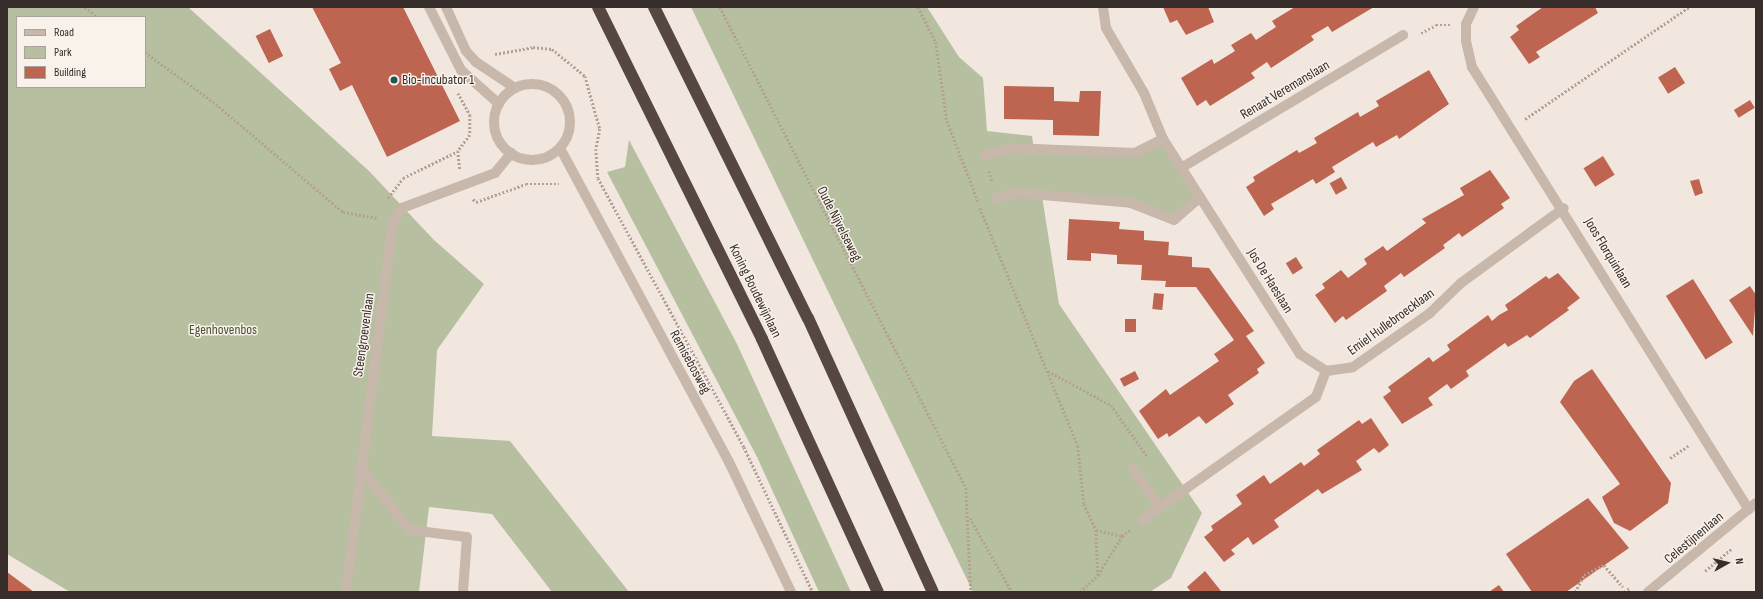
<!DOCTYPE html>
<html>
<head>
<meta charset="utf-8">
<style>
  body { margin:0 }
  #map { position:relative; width:1763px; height:599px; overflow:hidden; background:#f1e7df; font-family:"Sofia Sans Condensed",sans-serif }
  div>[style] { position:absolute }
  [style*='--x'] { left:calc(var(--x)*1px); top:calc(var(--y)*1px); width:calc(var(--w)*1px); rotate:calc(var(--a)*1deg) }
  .green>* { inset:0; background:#b6bfa0 }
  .building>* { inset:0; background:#bd6551; transform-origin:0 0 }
  .path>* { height:2.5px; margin-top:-1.25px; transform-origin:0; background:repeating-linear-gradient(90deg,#b4a196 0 2px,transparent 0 4px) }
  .minor>* { height:10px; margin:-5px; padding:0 5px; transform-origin:5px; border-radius:5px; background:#c8b7ab }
  .minor>.ring { margin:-5px; padding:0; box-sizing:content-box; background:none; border:10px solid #c8b7ab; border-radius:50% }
  .highway>* { height:12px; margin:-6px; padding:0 6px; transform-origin:6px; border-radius:6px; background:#574742 }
  .dots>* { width:11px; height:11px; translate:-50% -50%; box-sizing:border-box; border:2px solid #f9f2eb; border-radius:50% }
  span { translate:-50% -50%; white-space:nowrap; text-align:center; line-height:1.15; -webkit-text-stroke:3px #f9f2eb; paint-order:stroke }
  .poi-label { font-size:14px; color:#372d2a }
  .left { translate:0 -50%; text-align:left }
  .street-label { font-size:14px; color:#372d2a }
  .park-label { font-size:14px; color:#485330 }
  .frame { position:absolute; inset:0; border:8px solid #372d2a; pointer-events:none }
  .legend { position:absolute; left:16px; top:16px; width:130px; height:72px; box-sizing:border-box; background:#f9f2eb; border:1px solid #aba39e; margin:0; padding:5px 7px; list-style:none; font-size:12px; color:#372d2a }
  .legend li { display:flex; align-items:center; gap:8px; height:20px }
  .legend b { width:20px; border:1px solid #aba39e }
  .north { position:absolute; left:1707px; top:543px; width:40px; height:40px; -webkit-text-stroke:3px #f9f2eb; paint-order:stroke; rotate:82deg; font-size:11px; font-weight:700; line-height:16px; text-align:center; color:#372d2a }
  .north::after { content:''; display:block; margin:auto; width:14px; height:18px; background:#372d2a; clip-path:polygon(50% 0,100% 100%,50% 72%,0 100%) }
</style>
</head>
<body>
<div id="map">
  <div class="green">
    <div style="clip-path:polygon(evenodd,7px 7px,188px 7px,369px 171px,434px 240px,484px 284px,437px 350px,432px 436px,510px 441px,629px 592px,552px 592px,492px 514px,429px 507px,419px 592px,70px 592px,7px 554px,7px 7px,17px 17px,145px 17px,145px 87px,17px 87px,17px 17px)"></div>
    <div style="clip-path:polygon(691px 7px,927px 7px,959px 57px,983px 78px,987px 131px,1032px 136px,1034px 149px,1135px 153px,1163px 139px,1200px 197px,1174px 220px,1131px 203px,1042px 196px,1059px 304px,1202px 513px,1171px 578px,1150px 592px,973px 592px)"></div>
    <div style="clip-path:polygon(629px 140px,737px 344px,851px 592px,819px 592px,757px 457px,607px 172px,625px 167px)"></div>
  </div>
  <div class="building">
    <div style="clip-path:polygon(312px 7px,403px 7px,460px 121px,387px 157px,352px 85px,340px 91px,329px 69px,341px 63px)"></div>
    <div style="clip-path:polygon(1163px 7px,1208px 7px,1214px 22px,1186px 35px,1177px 20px,1170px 23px)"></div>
    <div style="clip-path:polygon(1295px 7px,1374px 7px,1332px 32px,1328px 26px,1311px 36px,1314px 40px,1271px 68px,1267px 62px,1251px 73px,1255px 78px,1210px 106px,1206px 100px,1197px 106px,1181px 78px,1212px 59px,1214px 64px,1235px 51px,1231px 45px,1251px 33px,1256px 40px,1276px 27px,1272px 21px)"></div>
    <div style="clip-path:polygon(1543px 7px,1595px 7px,1598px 13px,1536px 52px,1540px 57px,1529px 64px,1510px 37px,1519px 30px,1516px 26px)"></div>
    <div style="left:270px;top:29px;width:30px;height:16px;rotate:64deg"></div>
    <div style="left:1675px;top:67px;width:19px;height:20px;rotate:58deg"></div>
    <div style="clip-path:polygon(1429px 70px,1449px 104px,1399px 139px,1397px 135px,1376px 147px,1373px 142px,1332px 167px,1335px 172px,1316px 184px,1313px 179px,1271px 204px,1274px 209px,1264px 216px,1246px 187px,1255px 181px,1253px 177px,1297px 150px,1299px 153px,1317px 143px,1314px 138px,1358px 112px,1360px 117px,1379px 106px,1376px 101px)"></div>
    <div style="clip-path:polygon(1004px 86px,1054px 87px,1054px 101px,1079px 102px,1080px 91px,1101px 91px,1099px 136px,1053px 135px,1053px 120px,1004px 119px)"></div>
    <div style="left:1750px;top:100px;width:9px;height:19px;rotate:58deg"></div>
    <div style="left:1603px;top:156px;width:22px;height:23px;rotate:58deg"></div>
    <div style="clip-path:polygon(1490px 170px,1510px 198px,1501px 204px,1504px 208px,1462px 237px,1459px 233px,1443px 245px,1445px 248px,1404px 277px,1401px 273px,1384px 286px,1387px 291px,1346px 320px,1343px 316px,1335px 323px,1315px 295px,1325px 288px,1322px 284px,1341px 270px,1348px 278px,1367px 264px,1364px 259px,1383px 246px,1387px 251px,1426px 223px,1422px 219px,1464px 195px,1460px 188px)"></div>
    <div style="left:1341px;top:177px;width:13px;height:13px;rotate:61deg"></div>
    <div style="clip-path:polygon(1699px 179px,1703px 193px,1695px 196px,1690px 181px)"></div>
    <div style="clip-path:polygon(1069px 219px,1120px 222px,1119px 229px,1144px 231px,1144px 240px,1169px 242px,1168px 255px,1192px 257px,1192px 267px,1209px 268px,1254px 331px,1246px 336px,1265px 363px,1257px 369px,1259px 373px,1228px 395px,1234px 404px,1206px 424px,1199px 416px,1169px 437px,1167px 433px,1158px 439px,1139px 411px,1166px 389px,1170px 395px,1219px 361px,1214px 354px,1234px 340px,1196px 287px,1165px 287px,1166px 281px,1141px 280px,1142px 265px,1117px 264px,1117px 255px,1091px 253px,1091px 261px,1067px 260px)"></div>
    <div style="left:1296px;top:257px;width:13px;height:12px;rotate:58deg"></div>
    <div style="clip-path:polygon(1558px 273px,1580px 298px,1567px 308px,1569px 310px,1530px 338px,1527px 335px,1508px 347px,1505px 343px,1466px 371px,1469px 376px,1451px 389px,1447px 384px,1428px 398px,1433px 405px,1402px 424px,1383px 397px,1391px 391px,1388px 387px,1429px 357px,1433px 362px,1450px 350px,1447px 345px,1488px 315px,1492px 321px,1499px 315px,1508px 310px,1505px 305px,1546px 276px,1549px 279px)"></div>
    <div style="left:1693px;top:279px;width:75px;height:32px;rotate:58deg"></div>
    <div style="clip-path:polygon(1750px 286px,1756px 295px,1753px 336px,1729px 300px)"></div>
    <div style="left:1154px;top:293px;width:10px;height:16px;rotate:6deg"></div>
    <div style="left:1125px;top:319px;width:11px;height:13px"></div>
    <div style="clip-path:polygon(1592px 369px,1671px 483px,1668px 503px,1630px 531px,1614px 523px,1602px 497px,1620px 484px,1560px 402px,1574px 381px)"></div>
    <div style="left:1135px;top:371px;width:9px;height:17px;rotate:63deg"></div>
    <div style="clip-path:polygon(1371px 418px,1389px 445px,1379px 453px,1374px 448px,1356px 461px,1362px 470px,1322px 494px,1318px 489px,1274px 520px,1279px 527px,1253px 545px,1248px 537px,1231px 550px,1235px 554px,1224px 562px,1204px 537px,1213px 530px,1211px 526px,1242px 504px,1236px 495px,1264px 475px,1270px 484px,1301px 462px,1304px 466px,1320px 454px,1317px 450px,1359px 420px,1362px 424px)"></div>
    <div style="clip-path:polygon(1588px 498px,1629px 548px,1566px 592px,1532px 592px,1506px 554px)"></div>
    <div style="clip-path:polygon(1205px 571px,1221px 591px,1220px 592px,1191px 592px,1187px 587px)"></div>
    <div style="clip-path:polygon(7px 572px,34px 592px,7px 592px)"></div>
    <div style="clip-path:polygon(1499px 585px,1504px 592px,1489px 592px)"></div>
  </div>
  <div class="path">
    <div style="--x:85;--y:7;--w:16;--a:38"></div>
    <div style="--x:720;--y:7;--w:540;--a:62.91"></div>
    <div style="--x:966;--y:488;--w:104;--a:87.2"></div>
    <div style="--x:918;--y:7;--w:39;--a:63"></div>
    <div style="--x:936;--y:42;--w:80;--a:82.1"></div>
    <div style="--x:947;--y:121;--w:86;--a:68.8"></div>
    <div style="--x:1421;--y:33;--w:17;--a:-28"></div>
    <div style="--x:1436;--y:25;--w:14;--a:0"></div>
    <div style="--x:145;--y:52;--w:88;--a:36.2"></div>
    <div style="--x:216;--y:104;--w:167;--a:40.4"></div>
    <div style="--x:343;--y:212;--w:35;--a:10"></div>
    <div style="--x:495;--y:54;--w:39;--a:-10"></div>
    <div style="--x:533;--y:47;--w:19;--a:6"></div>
    <div style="--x:552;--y:49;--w:43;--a:39.3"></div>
    <div style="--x:585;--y:76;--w:55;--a:74.2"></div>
    <div style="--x:600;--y:129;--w:20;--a:101"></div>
    <div style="--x:596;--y:149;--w:29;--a:86"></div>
    <div style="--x:598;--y:178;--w:306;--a:61.5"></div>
    <div style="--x:744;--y:447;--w:161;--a:64.6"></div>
    <div style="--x:458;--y:93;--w:25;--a:61"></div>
    <div style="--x:470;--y:115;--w:20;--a:90"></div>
    <div style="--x:470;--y:135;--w:20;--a:127"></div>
    <div style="--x:458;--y:151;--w:18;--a:84"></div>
    <div style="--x:1525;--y:119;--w:199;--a:-34.3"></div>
    <div style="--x:989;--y:171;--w:10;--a:73"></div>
    <div style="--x:388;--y:198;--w:25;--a:-53"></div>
    <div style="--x:403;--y:178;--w:61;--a:-26.1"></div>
    <div style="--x:473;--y:199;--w:4;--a:45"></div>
    <div style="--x:476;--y:202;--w:53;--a:-19.8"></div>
    <div style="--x:526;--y:184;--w:33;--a:0"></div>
    <div style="--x:980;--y:208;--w:257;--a:67.6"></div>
    <div style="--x:1078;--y:446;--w:58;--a:84.1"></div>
    <div style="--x:1084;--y:504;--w:29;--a:65"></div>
    <div style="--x:1096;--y:530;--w:27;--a:13"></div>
    <div style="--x:1122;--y:536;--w:10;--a:-37"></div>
    <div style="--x:1048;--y:371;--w:72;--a:28.4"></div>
    <div style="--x:1111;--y:405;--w:62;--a:54.8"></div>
    <div style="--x:1670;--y:458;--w:22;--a:-34"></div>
    <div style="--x:970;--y:518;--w:85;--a:60.4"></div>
    <div style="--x:1096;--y:530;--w:45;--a:87.5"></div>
    <div style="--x:1705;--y:571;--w:35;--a:-40"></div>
    <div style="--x:1080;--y:592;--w:25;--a:-43"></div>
    <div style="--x:1098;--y:575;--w:46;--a:-58.4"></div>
    <div style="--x:1575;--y:592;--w:19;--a:-62"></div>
    <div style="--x:1584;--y:575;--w:22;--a:-27"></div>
    <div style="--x:1604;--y:565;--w:29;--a:49"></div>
    <div style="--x:1624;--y:592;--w:7;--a:-34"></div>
  </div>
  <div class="minor">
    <div style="--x:429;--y:7;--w:71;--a:63.1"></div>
    <div style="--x:461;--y:70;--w:51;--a:41.8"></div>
    <div style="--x:446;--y:7;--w:48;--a:65.6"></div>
    <div style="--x:466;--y:51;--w:15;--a:48"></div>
    <div style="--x:476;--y:62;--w:47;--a:33.7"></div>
    <div style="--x:1103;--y:7;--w:21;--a:82"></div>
    <div style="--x:1106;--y:28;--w:75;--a:59.7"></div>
    <div style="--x:1144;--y:93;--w:50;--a:67.6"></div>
    <div style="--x:1163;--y:139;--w:255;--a:57.5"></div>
    <div style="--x:1300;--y:354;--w:31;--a:33"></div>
    <div style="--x:1326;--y:371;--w:27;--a:-8"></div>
    <div style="--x:1353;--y:367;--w:94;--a:-35"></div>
    <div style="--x:1430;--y:313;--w:43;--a:-44.1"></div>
    <div style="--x:1461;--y:283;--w:127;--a:-36.1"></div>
    <div style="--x:1474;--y:7;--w:19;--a:115"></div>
    <div style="--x:1466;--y:24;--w:17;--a:90"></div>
    <div style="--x:1466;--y:41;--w:27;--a:77"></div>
    <div style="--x:1472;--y:67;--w:522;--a:57.98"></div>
    <div class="ring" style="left:494px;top:84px;width:66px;height:66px"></div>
    <div style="--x:560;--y:148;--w:357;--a:61.7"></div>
    <div style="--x:729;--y:462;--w:144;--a:64.5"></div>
    <div style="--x:985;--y:155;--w:27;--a:-15"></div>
    <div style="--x:1011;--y:148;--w:124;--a:2.3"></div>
    <div style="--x:1135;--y:153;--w:31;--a:-27"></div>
    <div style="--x:1181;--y:168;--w:259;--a:-30.9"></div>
    <div style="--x:996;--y:198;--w:25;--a:-12"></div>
    <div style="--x:1020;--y:193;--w:111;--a:5.1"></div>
    <div style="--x:1131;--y:203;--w:46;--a:21.6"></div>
    <div style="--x:1174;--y:220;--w:35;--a:-41"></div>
    <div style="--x:360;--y:467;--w:80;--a:51.6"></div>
    <div style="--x:410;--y:530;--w:57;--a:7"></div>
    <div style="--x:467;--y:537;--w:55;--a:94.2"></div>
    <div style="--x:1133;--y:469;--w:47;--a:54.6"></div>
    <div style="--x:1160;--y:507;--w:191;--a:-35.2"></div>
    <div style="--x:1316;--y:397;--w:28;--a:-69"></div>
    <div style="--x:1143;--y:520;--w:21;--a:-37"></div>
    <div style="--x:346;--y:592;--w:373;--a:-82.8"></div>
    <div style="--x:393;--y:222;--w:17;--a:-57"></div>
    <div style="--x:402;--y:208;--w:99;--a:-20.6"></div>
    <div style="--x:495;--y:173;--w:26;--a:-51"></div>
    <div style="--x:1648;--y:592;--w:140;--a:-39.5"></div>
  </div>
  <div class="highway">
    <div style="--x:598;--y:7;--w:370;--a:63.7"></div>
    <div style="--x:762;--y:339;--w:278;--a:65.4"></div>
    <div style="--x:654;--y:7;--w:347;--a:63.7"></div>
    <div style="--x:808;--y:318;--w:301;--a:65.5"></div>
  </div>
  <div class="dots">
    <div style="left:394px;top:80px;background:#255"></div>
  </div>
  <div class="poi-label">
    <span class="left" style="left:402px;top:80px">Bio-incubator 1</span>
  </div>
  <div class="street-label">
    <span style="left:1285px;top:90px;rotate:-31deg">Renaat Veremanslaan</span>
    <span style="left:839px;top:224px;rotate:63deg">Oude Nijvelseweg</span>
    <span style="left:1608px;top:253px;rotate:59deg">Joos Florquinlaan</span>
    <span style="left:1270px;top:281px;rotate:58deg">Jos De Haeslaan</span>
    <span style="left:755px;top:291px;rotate:64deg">Koning Boudewijnlaan</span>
    <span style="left:1391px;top:322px;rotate:-36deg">Emiel Hullebroecklaan</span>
    <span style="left:364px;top:335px;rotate:-82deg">Steengroevenlaan</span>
    <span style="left:690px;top:362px;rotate:61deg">Remisebosweg</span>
    <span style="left:1694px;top:538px;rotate:-40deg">Celestijnenlaan</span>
  </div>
  <div class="park-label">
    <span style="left:223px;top:330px">Egenhovenbos</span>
  </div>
  <div class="frame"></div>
  <ul class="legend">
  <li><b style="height:5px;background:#c8b7ab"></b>Road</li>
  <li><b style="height:11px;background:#b6bfa0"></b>Park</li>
  <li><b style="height:11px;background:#bd6551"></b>Building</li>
  </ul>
  <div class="north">N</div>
</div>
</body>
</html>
